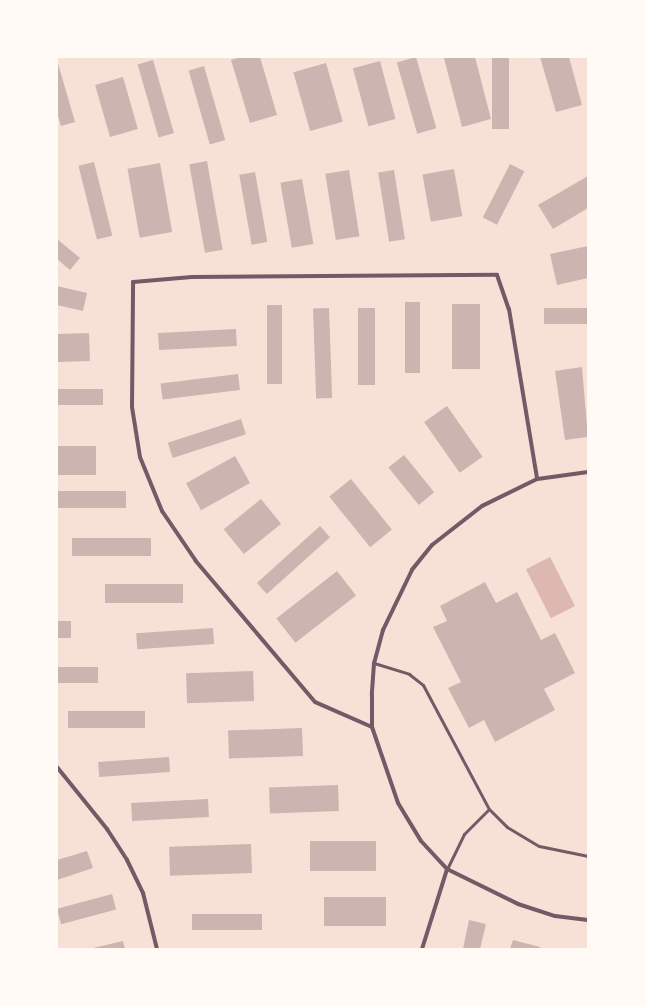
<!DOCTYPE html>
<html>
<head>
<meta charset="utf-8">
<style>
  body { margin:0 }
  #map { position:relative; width:645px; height:1006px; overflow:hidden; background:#f7e1d7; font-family:"Archivo Narrow",sans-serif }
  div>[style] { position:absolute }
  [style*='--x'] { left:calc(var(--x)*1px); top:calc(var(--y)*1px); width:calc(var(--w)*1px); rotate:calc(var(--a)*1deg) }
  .water>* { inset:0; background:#dcb8b0; transform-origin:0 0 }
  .building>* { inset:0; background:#ccb4b1; transform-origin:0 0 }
  .service>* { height:3px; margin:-1.5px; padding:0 1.5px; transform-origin:1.5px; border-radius:1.5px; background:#755966 }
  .minor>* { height:4px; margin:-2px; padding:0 2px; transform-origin:2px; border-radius:2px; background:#755966 }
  span { translate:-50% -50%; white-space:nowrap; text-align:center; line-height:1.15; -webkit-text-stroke:3.5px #fffaf5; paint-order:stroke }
  .frame { position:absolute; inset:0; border:58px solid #fffaf5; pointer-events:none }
</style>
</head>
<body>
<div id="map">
  <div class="water">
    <div style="left:550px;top:557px;width:55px;height:27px;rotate:63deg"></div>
  </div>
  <div class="building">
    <div style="clip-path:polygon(241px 57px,260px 57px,277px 115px,250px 123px,231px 60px)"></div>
    <div style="left:416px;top:57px;width:74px;height:20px;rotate:74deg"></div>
    <div style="clip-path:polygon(447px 57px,475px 57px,491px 119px,462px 127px,444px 58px)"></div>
    <div style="left:492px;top:57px;width:17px;height:72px"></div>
    <div style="clip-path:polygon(540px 57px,569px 57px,582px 105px,556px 112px)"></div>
    <div style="clip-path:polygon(57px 60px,75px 122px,61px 126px,57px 113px)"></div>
    <div style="left:153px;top:60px;width:76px;height:16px;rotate:74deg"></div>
    <div style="left:380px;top:61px;width:60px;height:28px;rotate:75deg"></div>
    <div style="left:326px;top:63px;width:61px;height:34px;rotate:74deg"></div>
    <div style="left:204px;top:66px;width:77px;height:16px;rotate:74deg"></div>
    <div style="left:123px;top:77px;width:54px;height:29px;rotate:74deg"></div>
    <div style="left:207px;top:161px;width:90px;height:18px;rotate:80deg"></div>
    <div style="left:94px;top:162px;width:76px;height:16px;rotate:76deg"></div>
    <div style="left:160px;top:163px;width:70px;height:33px;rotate:80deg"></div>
    <div style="left:510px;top:164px;width:16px;height:60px;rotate:27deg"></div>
    <div style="left:454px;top:169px;width:48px;height:32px;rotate:80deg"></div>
    <div style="left:349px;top:170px;width:67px;height:24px;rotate:81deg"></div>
    <div style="left:394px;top:170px;width:70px;height:16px;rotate:81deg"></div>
    <div style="left:255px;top:172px;width:71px;height:16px;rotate:80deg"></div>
    <div style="clip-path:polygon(588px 176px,588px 208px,553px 229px,538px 205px)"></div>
    <div style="left:302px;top:179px;width:66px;height:22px;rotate:80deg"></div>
    <div style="clip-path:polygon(57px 239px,80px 258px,70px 270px,57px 259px)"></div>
    <div style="clip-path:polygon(588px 246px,588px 278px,557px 285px,550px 254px)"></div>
    <div style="clip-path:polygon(57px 286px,87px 293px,83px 311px,57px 305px)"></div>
    <div style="left:405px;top:302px;width:15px;height:71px"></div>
    <div style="left:452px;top:304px;width:28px;height:65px"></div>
    <div style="left:267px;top:305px;width:15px;height:79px"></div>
    <div style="left:329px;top:308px;width:90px;height:16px;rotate:88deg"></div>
    <div style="left:358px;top:308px;width:17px;height:77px"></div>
    <div style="left:588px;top:308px;width:16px;height:44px;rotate:90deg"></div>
    <div style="left:236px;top:329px;width:17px;height:78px;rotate:87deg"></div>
    <div style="left:89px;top:333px;width:28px;height:32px;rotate:88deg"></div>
    <div style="clip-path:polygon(582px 367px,588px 437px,565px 440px,555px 371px)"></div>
    <div style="left:238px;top:374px;width:16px;height:78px;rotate:83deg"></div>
    <div style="left:57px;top:389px;width:46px;height:16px"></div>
    <div style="left:447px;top:406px;width:62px;height:28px;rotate:55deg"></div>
    <div style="left:241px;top:419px;width:16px;height:77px;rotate:72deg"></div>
    <div style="left:57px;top:446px;width:39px;height:29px"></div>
    <div style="left:404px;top:455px;width:48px;height:20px;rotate:51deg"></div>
    <div style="left:235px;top:456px;width:31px;height:56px;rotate:61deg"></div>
    <div style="left:351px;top:479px;width:65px;height:28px;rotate:51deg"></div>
    <div style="left:126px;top:491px;width:17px;height:69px;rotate:90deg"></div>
    <div style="left:261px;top:499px;width:32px;height:48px;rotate:51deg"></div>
    <div style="left:320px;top:526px;width:15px;height:85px;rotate:48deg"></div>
    <div style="left:151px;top:538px;width:18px;height:79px;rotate:90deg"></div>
    <div style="left:337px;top:571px;width:31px;height:77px;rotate:52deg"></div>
    <div style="clip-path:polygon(485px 582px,496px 603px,517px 592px,541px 640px,555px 633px,575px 673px,544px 689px,555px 710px,495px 742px,484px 720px,469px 728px,448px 688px,461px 682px,433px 627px,447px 621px,440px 606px)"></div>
    <div style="left:183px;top:584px;width:19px;height:78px;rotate:90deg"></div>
    <div style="left:57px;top:621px;width:14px;height:17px"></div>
    <div style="left:213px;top:628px;width:16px;height:77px;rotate:86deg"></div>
    <div style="left:57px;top:667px;width:41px;height:16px"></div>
    <div style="left:253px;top:671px;width:30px;height:67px;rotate:88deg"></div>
    <div style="left:68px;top:711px;width:77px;height:17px"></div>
    <div style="left:302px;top:728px;width:28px;height:74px;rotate:88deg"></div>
    <div style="left:169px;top:757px;width:15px;height:71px;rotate:86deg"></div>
    <div style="left:338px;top:785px;width:26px;height:69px;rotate:88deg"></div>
    <div style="left:208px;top:799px;width:18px;height:77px;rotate:87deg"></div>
    <div style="left:310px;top:841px;width:66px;height:30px"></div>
    <div style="left:251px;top:844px;width:29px;height:82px;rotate:88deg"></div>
    <div style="clip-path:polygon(87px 851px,93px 868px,57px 880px,57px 860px)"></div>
    <div style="left:112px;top:894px;width:16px;height:57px;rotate:75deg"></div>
    <div style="left:386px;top:897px;width:29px;height:62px;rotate:90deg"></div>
    <div style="left:262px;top:914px;width:16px;height:70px;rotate:90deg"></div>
    <div style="clip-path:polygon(469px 920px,486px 924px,480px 949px,463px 949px)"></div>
    <div style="clip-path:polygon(513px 940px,540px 947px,540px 949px,510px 949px)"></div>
    <div style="clip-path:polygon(123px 941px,125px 949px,93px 949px,93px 948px)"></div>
  </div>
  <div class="service">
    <div style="--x:374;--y:663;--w:37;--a:17"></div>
    <div style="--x:409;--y:674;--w:18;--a:38"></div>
    <div style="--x:423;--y:685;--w:140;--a:62"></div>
    <div style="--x:489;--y:809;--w:25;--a:45"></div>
    <div style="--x:507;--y:827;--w:37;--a:31"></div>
    <div style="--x:539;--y:846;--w:50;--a:11.5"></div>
    <div style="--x:447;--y:869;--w:39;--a:-64"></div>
    <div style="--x:464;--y:834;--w:35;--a:-45"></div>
  </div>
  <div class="minor">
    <div style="--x:588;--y:472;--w:51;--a:172.2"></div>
    <div style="--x:537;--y:479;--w:61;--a:153.9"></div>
    <div style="--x:482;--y:506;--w:63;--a:142"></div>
    <div style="--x:432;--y:545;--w:32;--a:129"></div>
    <div style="--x:412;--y:570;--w:67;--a:115.8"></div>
    <div style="--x:383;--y:630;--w:34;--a:105"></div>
    <div style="--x:374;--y:663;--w:32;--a:94"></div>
    <div style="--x:372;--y:695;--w:32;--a:90"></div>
    <div style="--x:372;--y:727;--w:80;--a:71.1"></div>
    <div style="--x:398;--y:803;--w:44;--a:58.8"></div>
    <div style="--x:421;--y:841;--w:38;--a:47"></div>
    <div style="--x:447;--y:869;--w:79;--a:26.2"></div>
    <div style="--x:518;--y:904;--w:39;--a:18"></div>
    <div style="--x:555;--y:916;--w:33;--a:7"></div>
    <div style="--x:372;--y:727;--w:62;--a:-156.3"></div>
    <div style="--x:315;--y:702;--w:185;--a:-130.2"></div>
    <div style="--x:196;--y:561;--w:60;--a:-124.2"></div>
    <div style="--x:162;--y:511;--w:58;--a:-112.2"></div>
    <div style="--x:140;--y:457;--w:51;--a:-99.1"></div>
    <div style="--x:132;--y:407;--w:125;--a:-89.5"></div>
    <div style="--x:133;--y:282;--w:59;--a:-4.8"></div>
    <div style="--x:192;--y:277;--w:305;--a:-0.4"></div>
    <div style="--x:497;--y:275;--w:36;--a:71"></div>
    <div style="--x:509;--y:309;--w:172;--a:80.6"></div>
    <div style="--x:57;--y:767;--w:80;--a:51.1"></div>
    <div style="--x:107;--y:829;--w:37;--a:57"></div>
    <div style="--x:127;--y:860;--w:37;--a:64"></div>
    <div style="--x:143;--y:893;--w:58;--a:76"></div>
    <div style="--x:422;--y:949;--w:84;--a:-72.6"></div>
  </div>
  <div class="frame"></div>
</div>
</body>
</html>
